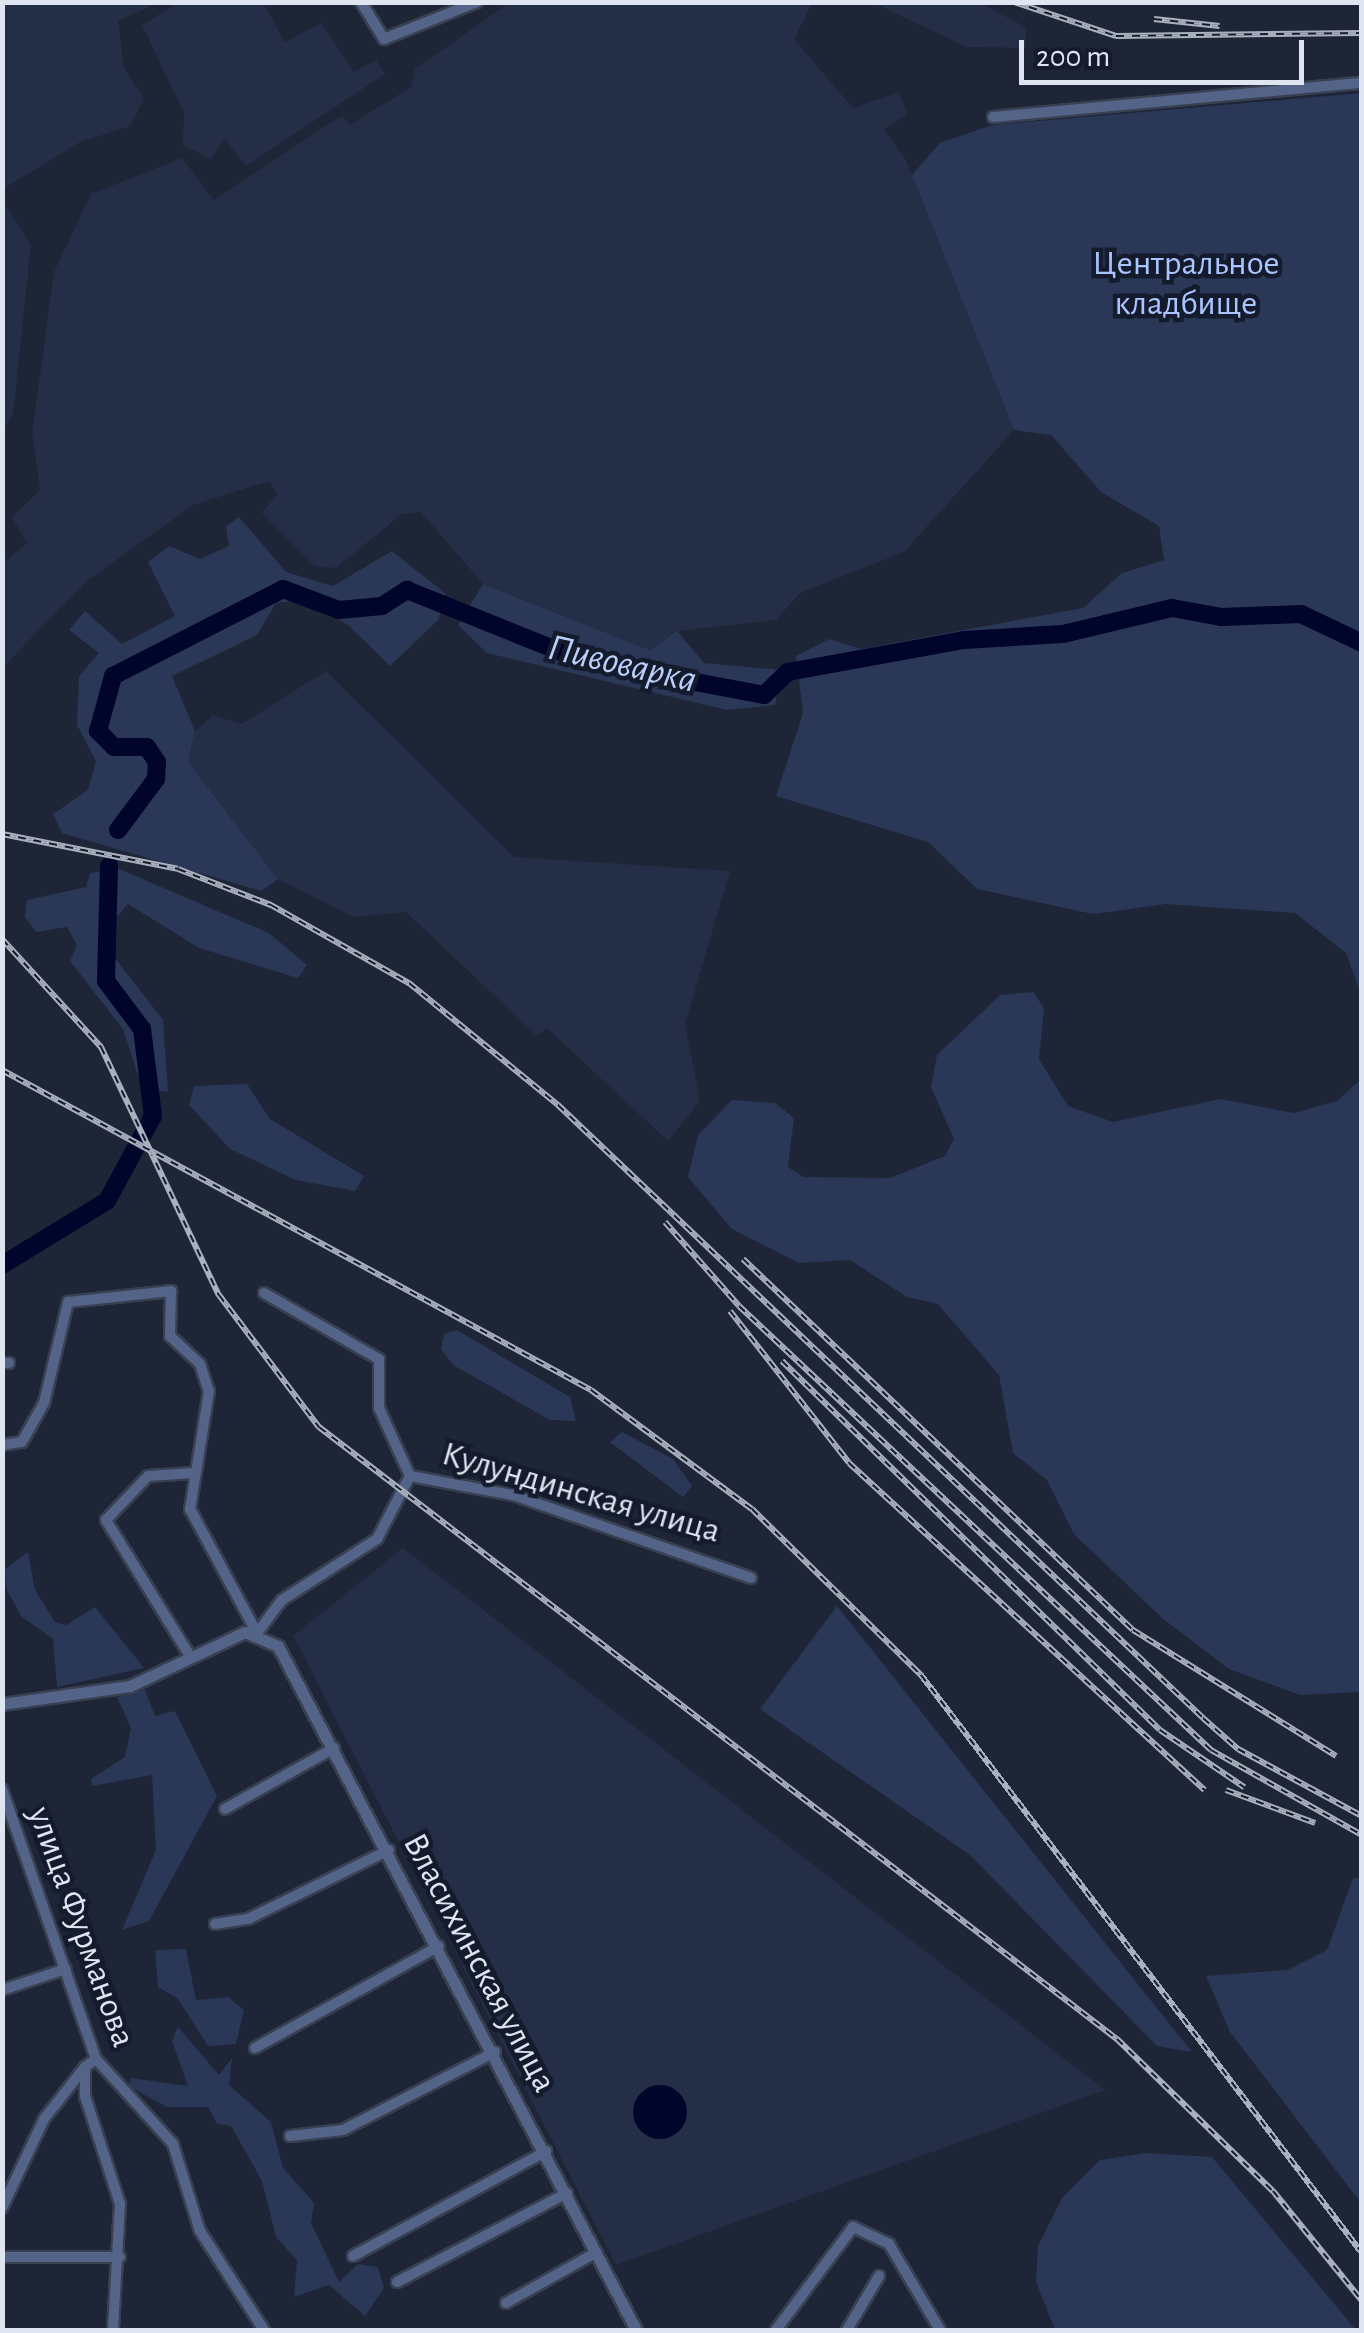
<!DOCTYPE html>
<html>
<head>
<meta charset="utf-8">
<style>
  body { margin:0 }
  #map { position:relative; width:1364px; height:2333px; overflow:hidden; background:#1d2537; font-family:"Alegreya Sans",sans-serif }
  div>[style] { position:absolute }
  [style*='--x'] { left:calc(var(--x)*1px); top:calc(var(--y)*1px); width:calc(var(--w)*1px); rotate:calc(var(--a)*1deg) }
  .built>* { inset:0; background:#242e46 }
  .green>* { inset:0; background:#2a3757 }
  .water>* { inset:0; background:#01052b }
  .round { border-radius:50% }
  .river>* { height:18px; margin:-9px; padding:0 9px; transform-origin:9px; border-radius:9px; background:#01052b }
  .roads { filter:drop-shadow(2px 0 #384051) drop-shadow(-2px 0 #384051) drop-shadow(0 2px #384051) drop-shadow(0 -2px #384051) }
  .minor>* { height:10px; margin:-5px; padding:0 5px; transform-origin:5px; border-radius:5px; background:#546489 }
  .tertiary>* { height:11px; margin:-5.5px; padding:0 5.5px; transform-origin:5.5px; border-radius:5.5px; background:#546489 }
  .rail>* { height:6px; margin-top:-3px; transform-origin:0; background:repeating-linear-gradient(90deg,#141b2d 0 8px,#aab1be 0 16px); box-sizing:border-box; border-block:2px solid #aab1be }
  span { translate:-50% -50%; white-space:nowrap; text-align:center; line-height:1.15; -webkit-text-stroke:9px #141b2d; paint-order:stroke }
  .park-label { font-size:35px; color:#aac4ff }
  .street-label { font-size:35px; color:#dfe5f1 }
  .water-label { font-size:38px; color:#bbcffb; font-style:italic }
  .frame { position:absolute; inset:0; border:5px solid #dfe5f1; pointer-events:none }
  .scale { position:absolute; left:1019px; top:40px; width:285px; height:45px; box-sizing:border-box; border:5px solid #dfe5f1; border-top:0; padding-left:12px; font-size:30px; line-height:35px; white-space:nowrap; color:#dfe5f1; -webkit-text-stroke:8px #141b2d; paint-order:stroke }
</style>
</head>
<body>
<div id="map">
  <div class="built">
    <div style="clip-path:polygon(3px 2px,158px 3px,118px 21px,124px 67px,144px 99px,130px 126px,80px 142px,3px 189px)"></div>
    <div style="clip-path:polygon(177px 3px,263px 3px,285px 42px,321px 23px,354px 72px,376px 60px,385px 74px,246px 166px,225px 139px,211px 159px,183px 145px,184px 113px,142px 25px)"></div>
    <div style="clip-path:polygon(509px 3px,812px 3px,794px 39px,853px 108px,899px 92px,907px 114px,884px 129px,906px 160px,1014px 430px,904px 552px,800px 593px,776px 620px,677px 631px,650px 650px,483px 584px,421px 512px,402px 514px,336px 568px,315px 566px,262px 513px,277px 494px,269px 481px,193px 505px,87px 581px,3px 667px,3px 563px,27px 543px,12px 517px,40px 490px,32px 433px,54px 272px,91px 194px,182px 158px,214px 200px,342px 115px,350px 125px,411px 87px,415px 69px)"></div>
    <div style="clip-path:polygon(874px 3px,979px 3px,1026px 27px,1026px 48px,966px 47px)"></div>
    <div style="clip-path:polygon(3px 201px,31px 245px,13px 414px,3px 432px)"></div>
    <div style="clip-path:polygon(326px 671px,514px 857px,730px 871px,685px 1025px,700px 1101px,668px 1141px,547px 1028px,537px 1036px,406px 912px,353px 917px,278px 879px,188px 762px,195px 731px,213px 715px,242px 724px)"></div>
    <div style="clip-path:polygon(403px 1548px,1105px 2090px,616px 2265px,293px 1636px)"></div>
  </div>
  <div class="green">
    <div style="clip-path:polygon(1361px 93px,1361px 994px,1346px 953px,1295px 913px,1166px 904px,1093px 914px,977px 889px,928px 842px,776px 796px,803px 713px,796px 656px,829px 639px,861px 649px,1083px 608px,1122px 573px,1164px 560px,1159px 526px,1101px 492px,1051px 435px,1014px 430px,912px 175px,940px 143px,992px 125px)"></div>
    <div style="clip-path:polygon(239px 517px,286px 572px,333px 586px,392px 551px,445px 593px,439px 619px,390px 666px,348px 625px,304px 600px,276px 603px,257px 635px,172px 676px,195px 731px,188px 762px,278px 879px,261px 891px,62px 833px,53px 814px,88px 790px,96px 761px,77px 725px,79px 676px,99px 653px,69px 630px,85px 611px,122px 644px,175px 616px,148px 562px,169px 546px,200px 559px,229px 546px,226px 526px)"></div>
    <div style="clip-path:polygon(483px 584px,650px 650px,677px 631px,704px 663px,782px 670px,775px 705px,727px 710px,487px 653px,458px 625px)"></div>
    <div style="clip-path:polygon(117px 868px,269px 933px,307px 965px,298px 978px,199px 948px,128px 904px,106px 929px,111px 953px,163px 1020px,168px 1092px,142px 1088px,123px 1029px,70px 961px,77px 945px,67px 927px,36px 932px,25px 917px,27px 900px,86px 887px,90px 873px)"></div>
    <div style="clip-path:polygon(1033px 992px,1044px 1008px,1039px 1059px,1068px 1106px,1113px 1122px,1220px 1099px,1294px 1113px,1337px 1101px,1361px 1079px,1361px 1692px,1300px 1695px,1229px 1669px,1162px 1618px,1074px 1534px,1047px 1480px,1013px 1453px,999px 1375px,938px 1304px,907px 1297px,850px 1260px,799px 1263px,732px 1229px,688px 1177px,698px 1135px,732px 1100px,775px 1103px,794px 1118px,788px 1167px,803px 1177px,890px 1178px,945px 1156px,954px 1139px,931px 1087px,937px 1055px,1000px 995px)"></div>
    <div style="clip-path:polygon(247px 1084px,270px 1119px,364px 1176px,355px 1191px,296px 1180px,230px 1149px,189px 1105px,194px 1086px)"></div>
    <div style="clip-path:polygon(457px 1330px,570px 1397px,576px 1421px,550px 1420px,453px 1365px,441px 1349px,444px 1334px)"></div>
    <div style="clip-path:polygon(622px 1432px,673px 1459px,692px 1486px,683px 1497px,610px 1442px)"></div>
    <div style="clip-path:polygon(28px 1552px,35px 1590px,55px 1622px,66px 1625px,95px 1607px,144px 1668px,57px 1687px,53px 1639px,21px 1616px,7px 1590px,5px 1569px)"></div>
    <div style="clip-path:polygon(837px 1606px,1152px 2002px,1192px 2052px,1157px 2046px,970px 1855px,760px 1709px)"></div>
    <div style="clip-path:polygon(145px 1690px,155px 1716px,175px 1711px,217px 1796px,149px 1921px,122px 1930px,156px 1850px,152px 1775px,92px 1786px,91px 1779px,125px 1757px,131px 1728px,117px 1697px)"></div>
    <div style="clip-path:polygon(1353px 1878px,1362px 1879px,1361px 2203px,1230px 2032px,1206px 1976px,1287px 1970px,1327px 1950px)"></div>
    <div style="clip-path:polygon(186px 1949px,196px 2000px,228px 1997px,244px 2010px,236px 2044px,208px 2046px,178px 1999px,158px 1987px,155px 1950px)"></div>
    <div style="clip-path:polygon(178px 2027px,219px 2075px,232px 2058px,229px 2085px,271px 2122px,283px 2168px,314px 2203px,311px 2223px,339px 2282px,358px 2264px,378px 2267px,384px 2288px,365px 2316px,329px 2285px,294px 2297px,297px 2260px,276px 2237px,262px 2181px,231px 2126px,217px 2124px,208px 2107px,167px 2107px,128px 2086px,131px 2078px,188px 2086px,172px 2041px)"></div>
    <div style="clip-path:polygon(1145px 2153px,1212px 2157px,1356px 2330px,1055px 2330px,1036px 2282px,1038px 2246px,1062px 2198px,1100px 2160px)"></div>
  </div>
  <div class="water">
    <div class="round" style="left:633px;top:2085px;width:54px;height:54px"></div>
  </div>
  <div class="river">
    <div style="--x:118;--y:830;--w:64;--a:-53.3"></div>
    <div style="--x:156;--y:779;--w:17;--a:-87"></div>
    <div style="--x:157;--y:762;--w:18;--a:-124"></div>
    <div style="--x:147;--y:747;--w:33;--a:180"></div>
    <div style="--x:114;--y:747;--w:23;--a:-135"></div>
    <div style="--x:98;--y:731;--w:57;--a:-74.7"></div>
    <div style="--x:113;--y:676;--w:191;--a:-27.1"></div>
    <div style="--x:283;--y:589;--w:60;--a:20.6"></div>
    <div style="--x:339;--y:610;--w:43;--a:-5.3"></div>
    <div style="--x:382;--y:606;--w:30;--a:-33"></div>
    <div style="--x:407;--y:590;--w:191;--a:21.9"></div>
    <div style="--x:584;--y:661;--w:183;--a:10.7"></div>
    <div style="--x:764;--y:695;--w:33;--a:-44"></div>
    <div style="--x:788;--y:672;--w:179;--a:-10.3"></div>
    <div style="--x:964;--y:640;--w:99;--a:-3.5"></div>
    <div style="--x:1063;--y:634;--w:112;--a:-13.4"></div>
    <div style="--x:1172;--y:608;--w:51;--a:10.2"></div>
    <div style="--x:1222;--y:617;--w:79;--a:-2.2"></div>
    <div style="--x:1301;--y:614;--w:68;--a:25.4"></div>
    <div style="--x:2;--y:1265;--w:123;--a:-31.4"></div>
    <div style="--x:107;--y:1201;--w:97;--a:-61.6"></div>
    <div style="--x:153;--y:1116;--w:88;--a:-97.2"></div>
    <div style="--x:142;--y:1029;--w:60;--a:-126.9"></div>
    <div style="--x:106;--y:981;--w:115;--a:-88.5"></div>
  </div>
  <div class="roads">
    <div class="minor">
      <div style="--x:361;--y:2;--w:44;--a:58.1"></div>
      <div style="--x:384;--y:39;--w:100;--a:-21.7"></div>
      <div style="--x:993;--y:117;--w:371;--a:-5.3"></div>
      <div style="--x:264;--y:1293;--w:133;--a:29.9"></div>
      <div style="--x:379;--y:1359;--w:49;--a:90"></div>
      <div style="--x:379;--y:1408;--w:75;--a:65.5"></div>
      <div style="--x:2;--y:1363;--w:7;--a:0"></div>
      <div style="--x:2;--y:1445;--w:20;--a:-9"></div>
      <div style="--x:22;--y:1442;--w:45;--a:-60.6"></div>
      <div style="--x:44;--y:1403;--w:104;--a:-76.6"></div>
      <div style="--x:68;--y:1302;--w:104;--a:-6.1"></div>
      <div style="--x:171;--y:1291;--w:45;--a:91.3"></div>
      <div style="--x:170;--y:1336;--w:41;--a:43"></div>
      <div style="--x:200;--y:1364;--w:28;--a:72"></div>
      <div style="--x:209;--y:1391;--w:120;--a:99.1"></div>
      <div style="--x:190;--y:1509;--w:141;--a:61.6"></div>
      <div style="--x:410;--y:1476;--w:105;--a:10.5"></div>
      <div style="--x:513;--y:1495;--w:252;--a:19.2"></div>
      <div style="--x:257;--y:1633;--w:41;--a:-52.9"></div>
      <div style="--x:282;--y:1600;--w:113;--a:-32.7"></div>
      <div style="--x:377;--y:1539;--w:71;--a:-62.4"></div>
      <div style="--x:190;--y:1656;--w:160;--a:-121.7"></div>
      <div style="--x:106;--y:1520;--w:61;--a:-46.3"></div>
      <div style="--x:148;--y:1476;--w:45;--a:-3.8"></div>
      <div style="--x:2;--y:1789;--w:286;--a:70.8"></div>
      <div style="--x:96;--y:2059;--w:115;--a:47.8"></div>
      <div style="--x:173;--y:2144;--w:91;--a:72.8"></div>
      <div style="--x:200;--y:2231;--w:118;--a:57.1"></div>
      <div style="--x:225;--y:1809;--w:125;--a:-29.2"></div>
      <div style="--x:215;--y:1924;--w:33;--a:-9"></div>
      <div style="--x:248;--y:1919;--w:157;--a:-26.1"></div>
      <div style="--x:2;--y:1990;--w:67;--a:-18.2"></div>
      <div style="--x:255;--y:2048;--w:210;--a:-29"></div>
      <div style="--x:96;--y:2059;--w:14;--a:144"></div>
      <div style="--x:85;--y:2067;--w:29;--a:90"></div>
      <div style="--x:85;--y:2096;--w:114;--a:72"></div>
      <div style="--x:120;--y:2204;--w:126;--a:93.2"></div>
      <div style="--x:290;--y:2136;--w:53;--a:-6.5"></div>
      <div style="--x:343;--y:2130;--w:171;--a:-27.2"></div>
      <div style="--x:2;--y:2208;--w:98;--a:-64.7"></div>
      <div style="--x:44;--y:2119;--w:66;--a:-51.7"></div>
      <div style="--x:353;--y:2256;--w:220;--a:-28.5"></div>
      <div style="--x:2;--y:2257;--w:118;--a:0"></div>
      <div style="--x:397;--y:2282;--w:192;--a:-27.6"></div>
      <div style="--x:506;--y:2303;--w:104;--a:-29.3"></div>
      <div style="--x:776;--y:2330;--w:129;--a:-53.2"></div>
      <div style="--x:853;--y:2227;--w:40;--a:25"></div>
      <div style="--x:889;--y:2244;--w:100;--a:59.3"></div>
      <div style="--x:847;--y:2330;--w:63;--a:-59.3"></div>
    </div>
    <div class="tertiary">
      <div style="--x:2;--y:1704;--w:129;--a:-8"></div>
      <div style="--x:130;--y:1686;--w:127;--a:-25.2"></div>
      <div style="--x:245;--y:1632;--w:36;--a:23"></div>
      <div style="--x:278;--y:1646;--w:772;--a:62.37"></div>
    </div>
  </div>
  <div class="rail">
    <div style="--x:1014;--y:2;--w:108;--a:18.4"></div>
    <div style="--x:1116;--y:36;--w:246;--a:-0.7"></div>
    <div style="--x:1154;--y:19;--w:66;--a:6.1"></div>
    <div style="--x:2;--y:834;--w:179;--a:11.2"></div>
    <div style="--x:178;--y:869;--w:100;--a:21.2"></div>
    <div style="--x:271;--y:905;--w:159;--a:29.5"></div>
    <div style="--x:409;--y:983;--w:193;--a:39.3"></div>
    <div style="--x:558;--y:1105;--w:890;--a:43.54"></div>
    <div style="--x:1203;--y:1718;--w:47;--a:41.5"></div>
    <div style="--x:1238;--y:1749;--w:141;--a:28.4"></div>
    <div style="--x:2;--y:939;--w:147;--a:47.5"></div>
    <div style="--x:101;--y:1047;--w:275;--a:64.6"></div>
    <div style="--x:219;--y:1295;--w:166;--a:52.9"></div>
    <div style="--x:319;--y:1427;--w:1006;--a:37.49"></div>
    <div style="--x:1117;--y:2039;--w:218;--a:44.3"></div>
    <div style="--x:1273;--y:2191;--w:141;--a:51"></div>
    <div style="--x:2;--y:1070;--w:670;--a:28.51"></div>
    <div style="--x:591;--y:1390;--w:200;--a:36.5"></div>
    <div style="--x:752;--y:1509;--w:237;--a:44.5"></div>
    <div style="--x:921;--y:1675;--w:727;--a:52.66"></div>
    <div style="--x:665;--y:1222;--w:112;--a:48.6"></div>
    <div style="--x:739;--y:1306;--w:648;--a:43.25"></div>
    <div style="--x:1211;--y:1750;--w:173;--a:29.4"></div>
    <div style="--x:743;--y:1259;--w:538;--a:43.57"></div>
    <div style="--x:1133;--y:1630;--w:239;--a:31.8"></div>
    <div style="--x:730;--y:1311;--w:193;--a:51.9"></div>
    <div style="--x:849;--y:1463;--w:483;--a:42.6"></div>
    <div style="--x:782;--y:1361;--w:528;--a:44.31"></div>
    <div style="--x:1160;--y:1730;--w:102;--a:34.2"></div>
    <div style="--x:1226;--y:1790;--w:95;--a:20.3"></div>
  </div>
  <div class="park-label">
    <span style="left:1186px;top:284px">Центральное<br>кладбище</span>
  </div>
  <div class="street-label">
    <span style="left:581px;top:1493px;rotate:16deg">Кулундинская улица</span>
    <span style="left:81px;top:1927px;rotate:70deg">улица Фурманова</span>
    <span style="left:479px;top:1963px;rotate:62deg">Власихинская улица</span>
  </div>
  <div class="water-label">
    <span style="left:622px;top:665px;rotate:13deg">Пивоварка</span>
  </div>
  <div class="frame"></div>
  <div class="scale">200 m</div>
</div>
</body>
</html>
